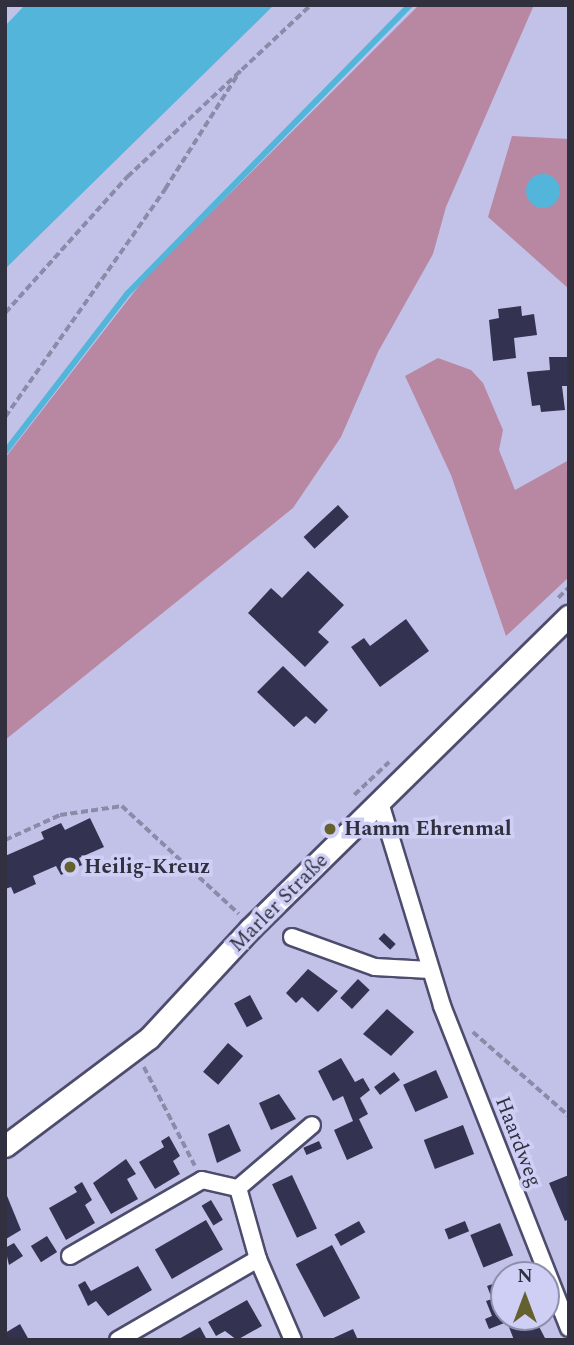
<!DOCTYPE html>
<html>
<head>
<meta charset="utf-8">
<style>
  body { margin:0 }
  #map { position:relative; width:574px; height:1345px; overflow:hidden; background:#c2c2e9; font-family:Spectral,serif }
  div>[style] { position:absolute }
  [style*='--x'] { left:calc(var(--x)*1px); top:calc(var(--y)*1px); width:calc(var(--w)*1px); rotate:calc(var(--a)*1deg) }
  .green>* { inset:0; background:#b887a2 }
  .water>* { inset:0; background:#53b5d9 }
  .round { border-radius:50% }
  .stream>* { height:6px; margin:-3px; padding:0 3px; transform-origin:3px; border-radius:3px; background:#53b5d9 }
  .building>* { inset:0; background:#333251; transform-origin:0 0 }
  .path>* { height:3.5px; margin-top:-1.75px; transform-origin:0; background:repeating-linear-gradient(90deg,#8b8ba9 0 7px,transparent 0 10.5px) }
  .roads { filter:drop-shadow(2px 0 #4d4c6d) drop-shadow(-2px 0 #4d4c6d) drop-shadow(0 2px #4d4c6d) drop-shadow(0 -2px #4d4c6d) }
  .minor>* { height:16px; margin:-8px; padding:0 8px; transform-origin:8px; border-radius:8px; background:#fff }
  .secondary>* { height:21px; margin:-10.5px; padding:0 10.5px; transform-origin:10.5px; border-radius:10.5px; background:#fff }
  .dots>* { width:19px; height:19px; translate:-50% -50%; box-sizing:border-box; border:4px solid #cfcff6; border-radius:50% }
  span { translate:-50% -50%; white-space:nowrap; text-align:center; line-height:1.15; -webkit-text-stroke:7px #cfcff6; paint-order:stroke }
  .poi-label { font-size:21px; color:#30303f; font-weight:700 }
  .left { translate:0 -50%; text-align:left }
  .street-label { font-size:21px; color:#30303f }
  .frame { position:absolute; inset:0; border:7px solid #30303f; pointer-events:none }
  .north { position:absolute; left:490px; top:1261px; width:70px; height:70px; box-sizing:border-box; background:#cfcff6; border:2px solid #8f8fad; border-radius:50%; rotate:0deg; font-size:19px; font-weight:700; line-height:28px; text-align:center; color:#30303f }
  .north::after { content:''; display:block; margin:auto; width:24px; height:32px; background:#64612e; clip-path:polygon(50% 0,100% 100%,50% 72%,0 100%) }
</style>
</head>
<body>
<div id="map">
  <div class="green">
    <div style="clip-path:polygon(419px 5px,534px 5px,446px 207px,433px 254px,378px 352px,341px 437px,293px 508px,5px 740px,5px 458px,145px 278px)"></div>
    <div style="clip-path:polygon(512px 136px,569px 139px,569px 289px,488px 217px)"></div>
    <div style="clip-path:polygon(438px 358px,471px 370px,483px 383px,503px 430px,499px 450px,515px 490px,569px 460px,569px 577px,506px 636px,451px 475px,405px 376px)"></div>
  </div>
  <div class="water">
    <div style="clip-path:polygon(25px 5px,274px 5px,5px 269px,5px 26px)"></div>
    <div class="round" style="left:526px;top:174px;width:34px;height:34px"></div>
  </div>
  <div class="stream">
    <div style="--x:5;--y:452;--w:200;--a:-52.3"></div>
    <div style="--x:127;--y:294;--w:404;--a:-45.6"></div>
  </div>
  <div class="building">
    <div style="clip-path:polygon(521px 306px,522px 316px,534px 314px,537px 335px,514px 338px,516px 358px,493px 361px,489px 320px,499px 318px,498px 309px)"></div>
    <div style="clip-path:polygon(549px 357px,569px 357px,569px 386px,562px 386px,565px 410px,541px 412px,540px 405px,532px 406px,527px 372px,550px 370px)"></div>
    <div style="left:338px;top:505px;width:16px;height:47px;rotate:47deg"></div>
    <div style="clip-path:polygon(308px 571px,344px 605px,318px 632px,329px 642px,305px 667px,248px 613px,271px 588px,282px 598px)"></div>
    <div style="clip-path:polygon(406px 619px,429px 651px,380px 687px,351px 647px,364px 638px,370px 646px)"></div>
    <div style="clip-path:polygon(283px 666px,328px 710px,315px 724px,306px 716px,294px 727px,257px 692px)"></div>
    <div style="clip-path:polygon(90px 818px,104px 847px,79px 858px,82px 865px,61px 875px,56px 866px,33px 876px,36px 884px,14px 894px,11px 887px,5px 889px,5px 856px,44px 839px,41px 832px,61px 823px,65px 830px)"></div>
    <div style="left:384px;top:933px;width:16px;height:8px;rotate:43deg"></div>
    <div style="clip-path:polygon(308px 969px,338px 991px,318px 1012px,302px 997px,296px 1003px,286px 993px)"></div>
    <div style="left:358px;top:979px;width:16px;height:26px;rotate:43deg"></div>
    <div style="left:250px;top:995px;width:27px;height:18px;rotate:62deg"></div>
    <div style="clip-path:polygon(387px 1009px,414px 1032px,391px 1056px,363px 1034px)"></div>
    <div style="left:228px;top:1043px;width:20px;height:38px;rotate:41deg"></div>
    <div style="clip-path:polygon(341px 1058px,355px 1082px,363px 1078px,370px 1090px,360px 1098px,368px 1114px,359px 1119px,373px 1148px,347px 1160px,334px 1130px,353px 1121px,343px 1096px,333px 1101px,318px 1071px)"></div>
    <div style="left:436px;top:1070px;width:30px;height:36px;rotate:66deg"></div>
    <div style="left:394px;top:1072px;width:10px;height:25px;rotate:53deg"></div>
    <div style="clip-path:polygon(279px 1094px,296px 1119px,271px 1130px,259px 1103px)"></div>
    <div style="clip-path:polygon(229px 1124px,241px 1151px,217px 1163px,208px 1134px)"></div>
    <div style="left:463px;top:1125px;width:31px;height:42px;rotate:69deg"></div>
    <div style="clip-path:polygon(169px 1136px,180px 1156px,173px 1161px,180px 1174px,155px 1189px,139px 1162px,164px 1147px,161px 1141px)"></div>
    <div style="left:319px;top:1141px;width:8px;height:17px;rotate:67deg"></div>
    <div style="clip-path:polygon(126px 1159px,136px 1174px,127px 1179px,138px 1199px,111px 1214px,93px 1183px)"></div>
    <div style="left:292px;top:1175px;width:59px;height:22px;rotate:65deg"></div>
    <div style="clip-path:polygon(569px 1175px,569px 1219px,565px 1221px,549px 1183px)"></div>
    <div style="clip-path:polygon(82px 1182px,92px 1200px,85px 1205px,95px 1223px,66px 1240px,49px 1208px,77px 1192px,74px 1187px)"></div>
    <div style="clip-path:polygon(5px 1191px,21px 1230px,6px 1239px,5px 1237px)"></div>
    <div style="left:211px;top:1200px;width:23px;height:11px;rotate:59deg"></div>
    <div style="left:206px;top:1220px;width:34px;height:59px;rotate:60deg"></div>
    <div style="left:359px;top:1221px;width:13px;height:28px;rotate:61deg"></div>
    <div style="left:465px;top:1221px;width:11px;height:22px;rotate:68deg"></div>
    <div style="left:500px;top:1223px;width:35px;height:32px;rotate:68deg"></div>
    <div style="left:47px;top:1236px;width:19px;height:19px;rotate:58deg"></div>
    <div style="clip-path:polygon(14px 1243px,23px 1256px,9px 1265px,5px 1248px)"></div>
    <div style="left:332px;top:1245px;width:60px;height:41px;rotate:62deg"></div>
    <div style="clip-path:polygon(138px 1266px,152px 1290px,108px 1316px,96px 1301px,88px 1306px,78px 1285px,85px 1281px,91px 1291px)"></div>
    <div style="clip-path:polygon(504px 1280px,504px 1317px,534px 1317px,546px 1340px,514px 1340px,507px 1322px,489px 1329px,485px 1319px,492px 1316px,486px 1301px,492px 1299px,487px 1286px)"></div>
    <div style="clip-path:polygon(247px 1300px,262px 1326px,237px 1340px,225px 1331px,216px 1336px,208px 1322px)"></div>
    <div style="clip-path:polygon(20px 1324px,29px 1340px,5px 1340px,5px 1333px)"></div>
    <div style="clip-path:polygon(200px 1327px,207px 1340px,177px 1340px)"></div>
    <div style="clip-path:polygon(353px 1329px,358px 1340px,329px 1340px)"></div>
  </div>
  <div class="path">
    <div style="--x:5;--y:313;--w:183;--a:-48.1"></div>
    <div style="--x:127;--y:177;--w:252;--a:-43.1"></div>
    <div style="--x:5;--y:417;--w:279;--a:-54.9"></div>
    <div style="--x:165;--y:189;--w:140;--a:-57.6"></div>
    <div style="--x:558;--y:598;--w:16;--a:-45"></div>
    <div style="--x:354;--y:795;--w:48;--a:-43.3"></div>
    <div style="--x:5;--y:840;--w:60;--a:-24.4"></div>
    <div style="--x:60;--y:815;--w:63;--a:-8.3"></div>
    <div style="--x:122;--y:806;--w:159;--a:42.7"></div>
    <div style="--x:473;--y:1032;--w:128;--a:41.2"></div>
    <div style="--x:144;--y:1067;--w:111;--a:62.7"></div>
  </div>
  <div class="roads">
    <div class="minor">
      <div style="--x:381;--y:806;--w:209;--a:73"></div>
      <div style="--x:442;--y:1006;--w:346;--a:68.5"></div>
      <div style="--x:292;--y:937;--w:88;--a:19.9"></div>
      <div style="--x:375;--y:967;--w:55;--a:3.1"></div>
      <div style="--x:70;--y:1256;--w:152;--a:-29.9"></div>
      <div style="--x:202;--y:1180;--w:37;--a:13"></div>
      <div style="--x:118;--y:1340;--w:162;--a:-30.1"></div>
      <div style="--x:293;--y:1340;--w:88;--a:-113.4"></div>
      <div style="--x:258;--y:1259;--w:74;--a:-105.7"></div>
      <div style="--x:238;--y:1188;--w:97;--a:-40.4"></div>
    </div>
    <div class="secondary">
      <div style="--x:5;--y:1146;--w:180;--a:-36.9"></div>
      <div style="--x:149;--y:1038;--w:149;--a:-47.2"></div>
      <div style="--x:250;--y:929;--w:447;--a:-44.5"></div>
    </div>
  </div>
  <div class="dots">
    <div style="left:330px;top:829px;background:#64612e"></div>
    <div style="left:70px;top:867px;background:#64612e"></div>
  </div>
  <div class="poi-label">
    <span class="left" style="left:344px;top:829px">Hamm Ehrenmal</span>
    <span class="left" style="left:84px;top:867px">Heilig-Kreuz</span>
  </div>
  <div class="street-label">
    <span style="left:279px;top:903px;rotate:-45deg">Marler Straße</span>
    <span style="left:518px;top:1142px;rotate:69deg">Haardweg</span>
  </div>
  <div class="frame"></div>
  <div class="north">N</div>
</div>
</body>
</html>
